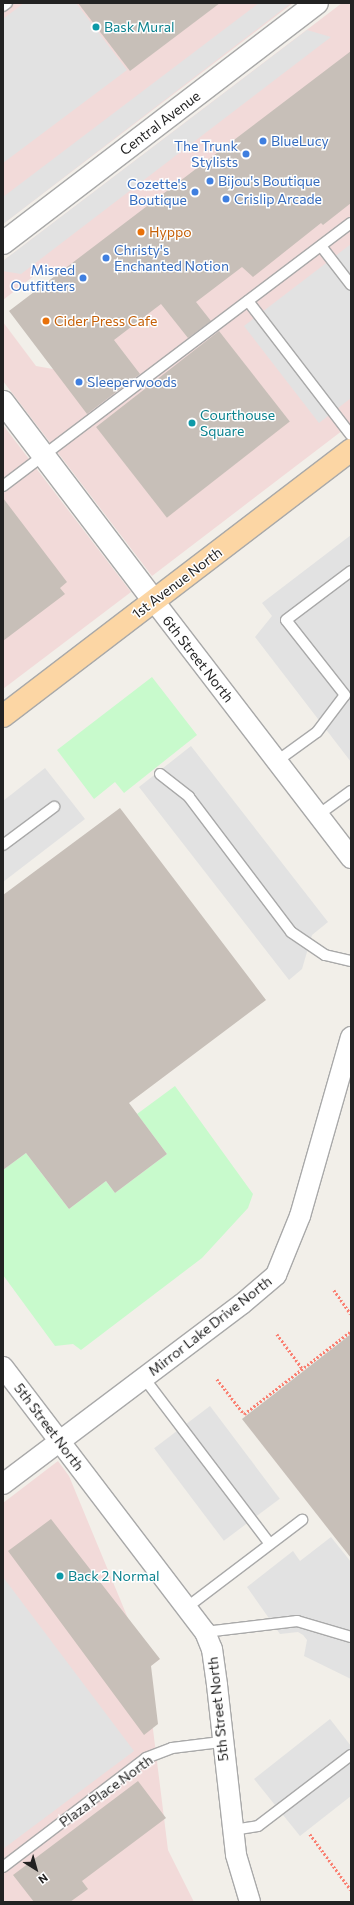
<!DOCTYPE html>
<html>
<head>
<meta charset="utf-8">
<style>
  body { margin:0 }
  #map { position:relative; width:354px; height:1905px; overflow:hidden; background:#f2efe9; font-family:Commissioner,sans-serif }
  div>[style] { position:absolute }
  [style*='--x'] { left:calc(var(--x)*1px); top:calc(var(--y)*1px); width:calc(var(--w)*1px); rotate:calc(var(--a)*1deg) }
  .commercial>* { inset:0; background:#f2dad9 }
  .park>* { inset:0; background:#c8facc }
  .parking>* { inset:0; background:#e2e2e2; transform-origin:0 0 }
  .building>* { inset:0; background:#c7bfb8; transform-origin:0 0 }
  .path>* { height:2.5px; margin-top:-1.25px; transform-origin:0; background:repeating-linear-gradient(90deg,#fa8072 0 2px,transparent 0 4px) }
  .roads { filter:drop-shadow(1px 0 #a9a9a9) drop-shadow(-1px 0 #a9a9a9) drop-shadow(0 1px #a9a9a9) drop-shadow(0 -1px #a9a9a9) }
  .service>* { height:10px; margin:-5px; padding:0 5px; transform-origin:5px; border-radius:5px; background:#fff }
  .minor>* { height:20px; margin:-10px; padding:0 10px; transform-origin:10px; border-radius:10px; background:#fff }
  .tertiary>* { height:22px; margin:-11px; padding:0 11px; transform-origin:11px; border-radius:11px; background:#fff }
  .primary>* { height:22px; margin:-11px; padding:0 11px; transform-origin:11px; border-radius:11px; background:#fcd6a4 }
  .dots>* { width:11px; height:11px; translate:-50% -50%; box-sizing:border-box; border:2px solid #fff; border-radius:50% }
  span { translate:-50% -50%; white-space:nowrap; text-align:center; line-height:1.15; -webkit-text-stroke:3px #fff; paint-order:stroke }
  .culture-label { font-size:14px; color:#0d838f }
  .left { translate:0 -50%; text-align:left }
  .street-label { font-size:14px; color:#222 }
  .shop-label { font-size:14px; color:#366cbe }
  .right { translate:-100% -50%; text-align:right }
  .food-label { font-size:14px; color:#c56008 }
  .frame { position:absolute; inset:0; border:4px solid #222; pointer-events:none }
  .north { position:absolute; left:16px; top:1849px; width:40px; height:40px; -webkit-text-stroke:3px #fff; paint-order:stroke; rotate:143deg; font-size:11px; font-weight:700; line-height:16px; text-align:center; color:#222 }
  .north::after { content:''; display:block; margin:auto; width:14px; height:18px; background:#222; clip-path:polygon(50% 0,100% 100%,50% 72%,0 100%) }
</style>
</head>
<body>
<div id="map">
  <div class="commercial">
    <div style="clip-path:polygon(3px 3px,293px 3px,3px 224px)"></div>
    <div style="clip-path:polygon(342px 3px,351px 3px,351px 424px,152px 576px,3px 381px,3px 322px,36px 366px,53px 369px,90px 340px,92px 323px,56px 276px,39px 272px,3px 300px,3px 261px)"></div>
    <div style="clip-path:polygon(3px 425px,131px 592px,3px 689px)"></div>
    <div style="clip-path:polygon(58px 1461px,69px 1476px,144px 1657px,168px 1850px,194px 1902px,3px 1902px,3px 1503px)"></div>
  </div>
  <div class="park">
    <div style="clip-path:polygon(152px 677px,197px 735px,124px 793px,115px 782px,94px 799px,57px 750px)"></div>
    <div style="clip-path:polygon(175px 1086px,253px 1194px,248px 1208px,202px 1258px,81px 1350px,73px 1344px,55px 1346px,3px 1275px,3px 1170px,26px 1153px,69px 1209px,106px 1181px,115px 1193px,167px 1154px,137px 1114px)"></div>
  </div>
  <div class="parking">
    <div style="clip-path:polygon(24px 3px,76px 3px,127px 70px,3px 163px,3px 19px)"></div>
    <div style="clip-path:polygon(259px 3px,291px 3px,3px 224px,3px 197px)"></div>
    <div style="clip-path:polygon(307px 30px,331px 37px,21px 274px,3px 271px,3px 261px)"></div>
    <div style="clip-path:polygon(351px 244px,351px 398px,319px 423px,244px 326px)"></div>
    <div style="clip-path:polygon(351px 535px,351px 762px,255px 637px,272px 616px,262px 603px)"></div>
    <div style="clip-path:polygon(191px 746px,328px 922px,312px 935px,302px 969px,289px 980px,139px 787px)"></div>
    <div style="clip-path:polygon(45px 768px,85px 819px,3px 882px,3px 801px)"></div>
    <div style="left:210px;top:1406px;width:116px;height:70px;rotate:53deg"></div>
    <div style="clip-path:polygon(331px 1537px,351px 1562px,351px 1679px,304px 1656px,307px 1640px,303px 1635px,298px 1632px,280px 1634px,247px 1587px,293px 1551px,300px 1561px)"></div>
    <div style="clip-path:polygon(3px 1577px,134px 1751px,3px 1849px)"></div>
    <div style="clip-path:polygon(330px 1719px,351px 1746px,351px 1796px,300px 1836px,254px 1779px)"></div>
  </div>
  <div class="building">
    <div style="clip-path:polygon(78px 3px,220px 3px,130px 71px)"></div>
    <div style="clip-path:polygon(351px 51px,351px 203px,323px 225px,321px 223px,253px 277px,242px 267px,196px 302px,211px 321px,188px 338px,161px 304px,114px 340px,140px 374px,87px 414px,9px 311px)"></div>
    <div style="left:219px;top:331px;width:115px;height:156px;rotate:52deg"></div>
    <div style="clip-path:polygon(3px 498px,67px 582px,60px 588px,65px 594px,3px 641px)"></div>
    <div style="clip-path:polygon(120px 808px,266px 1000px,129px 1103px,167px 1154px,115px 1193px,106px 1181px,69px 1209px,26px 1153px,3px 1170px,3px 895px)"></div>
    <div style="clip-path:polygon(351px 1334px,351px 1558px,242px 1419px)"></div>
    <div style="clip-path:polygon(51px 1519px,160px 1659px,151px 1666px,158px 1724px,144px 1735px,8px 1551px)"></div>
    <div style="clip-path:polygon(138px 1781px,166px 1818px,82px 1881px,88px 1889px,70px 1902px,34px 1902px,13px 1875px)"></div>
  </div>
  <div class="path">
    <div style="--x:334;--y:1290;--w:29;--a:55"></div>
    <div style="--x:277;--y:1334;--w:42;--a:53.7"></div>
    <div style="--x:217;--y:1379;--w:44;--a:52.4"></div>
    <div style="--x:244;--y:1414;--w:135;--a:-37.8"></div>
    <div style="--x:310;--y:1834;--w:69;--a:53.8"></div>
  </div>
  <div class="roads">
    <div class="service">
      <div style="--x:3;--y:6;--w:5;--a:-37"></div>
      <div style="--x:321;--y:246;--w:49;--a:52.4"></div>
      <div style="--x:248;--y:301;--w:169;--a:52.5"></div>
      <div style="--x:3;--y:486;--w:436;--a:-37.1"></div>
      <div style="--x:277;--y:761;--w:49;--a:-35.9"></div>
      <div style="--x:317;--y:732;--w:46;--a:-52.9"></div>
      <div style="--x:345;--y:695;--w:95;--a:-128.2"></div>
      <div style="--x:286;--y:620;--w:81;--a:-37"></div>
      <div style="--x:160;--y:774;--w:37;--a:38"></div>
      <div style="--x:189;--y:797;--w:169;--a:52.9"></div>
      <div style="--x:291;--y:932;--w:41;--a:34.1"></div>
      <div style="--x:325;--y:955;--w:27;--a:13"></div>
      <div style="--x:318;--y:815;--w:41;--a:-36"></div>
      <div style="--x:3;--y:845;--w:64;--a:-36.7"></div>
      <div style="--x:144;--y:1378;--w:208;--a:52.8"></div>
      <div style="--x:186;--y:1608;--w:146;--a:-37.2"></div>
      <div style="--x:205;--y:1632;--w:93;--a:-6.8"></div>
      <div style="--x:297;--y:1621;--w:56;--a:16.5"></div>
      <div style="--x:233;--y:1830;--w:25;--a:-9"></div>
      <div style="--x:258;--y:1826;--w:117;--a:-37.4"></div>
      <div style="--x:3;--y:1867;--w:180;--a:-37.3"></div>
      <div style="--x:146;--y:1758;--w:28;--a:-21"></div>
      <div style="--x:172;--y:1748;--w:49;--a:-7"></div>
    </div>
    <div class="minor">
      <div style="--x:154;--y:601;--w:324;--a:52.5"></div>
      <div style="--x:3;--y:1367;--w:333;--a:52.7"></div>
      <div style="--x:205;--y:1632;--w:18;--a:68"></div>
      <div style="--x:212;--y:1649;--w:36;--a:82"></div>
      <div style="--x:217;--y:1685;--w:171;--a:83.6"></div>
      <div style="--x:236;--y:1855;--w:49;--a:73.4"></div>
      <div style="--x:3;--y:1484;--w:299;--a:-37"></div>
      <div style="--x:242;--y:1304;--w:45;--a:-40.5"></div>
      <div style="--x:276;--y:1275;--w:64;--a:-67.9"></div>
      <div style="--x:300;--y:1216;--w:186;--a:-74.1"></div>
    </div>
    <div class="tertiary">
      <div style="--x:3;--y:243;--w:395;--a:-37.4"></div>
      <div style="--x:3;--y:402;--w:250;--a:52.8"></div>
    </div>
    <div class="primary">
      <div style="--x:3;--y:716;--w:438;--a:-37.4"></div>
    </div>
  </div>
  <div class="dots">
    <div style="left:96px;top:27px;background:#0f9aa8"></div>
    <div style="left:263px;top:141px;background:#3f7fe0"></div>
    <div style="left:246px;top:154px;background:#3f7fe0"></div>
    <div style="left:210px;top:181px;background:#3f7fe0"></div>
    <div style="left:195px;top:192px;background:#3f7fe0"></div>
    <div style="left:226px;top:199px;background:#3f7fe0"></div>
    <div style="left:141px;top:232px;background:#e8710a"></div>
    <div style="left:106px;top:258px;background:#3f7fe0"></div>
    <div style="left:83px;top:278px;background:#3f7fe0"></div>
    <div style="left:46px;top:321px;background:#e8710a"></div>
    <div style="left:79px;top:382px;background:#3f7fe0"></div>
    <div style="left:192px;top:423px;background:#0f9aa8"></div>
    <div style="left:60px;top:1576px;background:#0f9aa8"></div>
  </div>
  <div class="culture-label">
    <span class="left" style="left:104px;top:27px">Bask Mural</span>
    <span class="left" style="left:200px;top:423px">Courthouse<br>Square</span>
    <span class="left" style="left:68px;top:1576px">Back 2 Normal</span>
  </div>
  <div class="street-label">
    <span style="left:160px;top:123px;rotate:-37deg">Central Avenue</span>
    <span style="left:177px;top:583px;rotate:-37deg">1st Avenue North</span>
    <span style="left:198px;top:659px;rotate:52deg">6th Street North</span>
    <span style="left:210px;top:1326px;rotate:-38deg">Mirror Lake Drive North</span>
    <span style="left:49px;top:1427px;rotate:53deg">5th Street North</span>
    <span style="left:218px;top:1709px;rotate:-96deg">5th Street North</span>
    <span style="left:106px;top:1791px;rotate:-36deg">Plaza Place North</span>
  </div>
  <div class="shop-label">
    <span class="left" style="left:271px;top:141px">BlueLucy</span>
    <span class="right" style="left:238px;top:154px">The Trunk<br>Stylists</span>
    <span class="left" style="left:218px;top:181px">Bijou's Boutique</span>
    <span class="right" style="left:187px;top:192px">Cozette's<br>Boutique</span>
    <span class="left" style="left:234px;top:199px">Crislip Arcade</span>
    <span class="left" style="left:114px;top:258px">Christy's<br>Enchanted Notion</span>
    <span class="right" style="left:75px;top:278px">Misred<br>Outfitters</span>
    <span class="left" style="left:87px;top:382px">Sleeperwoods</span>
  </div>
  <div class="food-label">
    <span class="left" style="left:149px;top:232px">Hyppo</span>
    <span class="left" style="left:54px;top:321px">Cider Press Cafe</span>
  </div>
  <div class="frame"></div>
  <div class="north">N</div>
</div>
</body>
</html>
